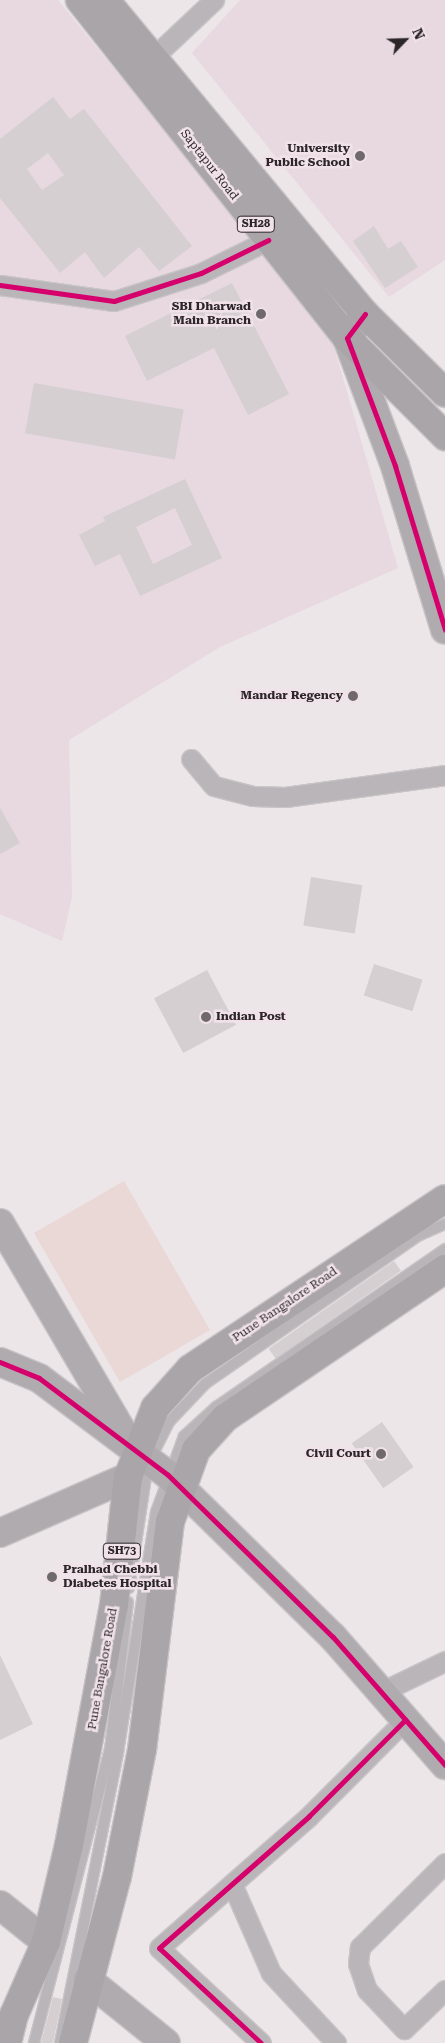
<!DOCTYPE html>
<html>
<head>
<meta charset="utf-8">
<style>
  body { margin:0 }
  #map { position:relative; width:445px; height:2043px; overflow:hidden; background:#ece6e9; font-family:"Roboto Serif",serif }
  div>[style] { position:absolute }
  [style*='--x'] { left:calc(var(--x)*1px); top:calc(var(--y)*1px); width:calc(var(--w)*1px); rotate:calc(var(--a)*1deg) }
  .built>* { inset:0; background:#e7d9df }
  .green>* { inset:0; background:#e9d8d6; transform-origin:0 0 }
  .building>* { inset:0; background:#d5cfd1; transform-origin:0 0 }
  .roads { filter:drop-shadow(1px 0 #c9c4c6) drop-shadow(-1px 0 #c9c4c6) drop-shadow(0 1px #c9c4c6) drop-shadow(0 -1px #c9c4c6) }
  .lane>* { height:10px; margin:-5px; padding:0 5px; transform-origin:5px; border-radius:5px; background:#bab5b9 }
  .street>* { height:19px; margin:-9.5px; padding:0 9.5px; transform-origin:9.5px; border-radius:9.5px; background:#bab5b9 }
  .secondary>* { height:28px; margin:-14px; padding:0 14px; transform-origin:14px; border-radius:14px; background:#b0abaf }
  .primary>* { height:28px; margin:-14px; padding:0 14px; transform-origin:14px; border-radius:14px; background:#aaa5a9 }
  .cycleway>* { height:5px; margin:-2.5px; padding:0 2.5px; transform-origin:2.5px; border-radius:2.5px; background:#d6006c }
  .dots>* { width:14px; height:14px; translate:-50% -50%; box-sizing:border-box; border:2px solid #f0e2e8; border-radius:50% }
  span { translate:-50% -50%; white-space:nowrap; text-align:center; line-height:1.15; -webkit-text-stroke:5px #f0e2e8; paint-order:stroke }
  .shield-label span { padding:1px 4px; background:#f0e2e8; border:1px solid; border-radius:4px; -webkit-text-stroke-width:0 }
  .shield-label { font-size:11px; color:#2c2629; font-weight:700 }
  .poi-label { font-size:12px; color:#2c2629; font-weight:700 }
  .right { translate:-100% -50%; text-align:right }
  .left { translate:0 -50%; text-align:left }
  .street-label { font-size:12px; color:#2c2629 }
  .north { position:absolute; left:380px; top:15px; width:50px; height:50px; -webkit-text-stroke:4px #f0e2e8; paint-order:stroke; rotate:66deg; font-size:14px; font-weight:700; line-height:20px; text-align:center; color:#2c2629 }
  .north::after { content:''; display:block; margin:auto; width:18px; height:22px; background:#2c2629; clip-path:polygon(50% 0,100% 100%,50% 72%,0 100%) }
</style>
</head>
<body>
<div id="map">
  <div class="built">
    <div style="clip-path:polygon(0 0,58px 0,330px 333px,398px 568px,220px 647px,69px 740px,72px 897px,62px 941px,0 914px)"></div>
    <div style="clip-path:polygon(240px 0,445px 0,445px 260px,389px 297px,192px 53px)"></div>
  </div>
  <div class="green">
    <div style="left:124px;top:1181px;width:172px;height:104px;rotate:60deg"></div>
  </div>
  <div class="building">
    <div style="clip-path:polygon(evenodd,53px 97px,70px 119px,84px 109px,192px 246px,159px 271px,139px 247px,104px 278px,85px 252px,60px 273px,0 198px,0 139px,53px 97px,48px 153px,64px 175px,42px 190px,27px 169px,48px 153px)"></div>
    <div style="clip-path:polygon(374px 226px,388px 249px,401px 241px,418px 267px,385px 288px,353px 241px)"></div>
    <div style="clip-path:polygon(232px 283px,289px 394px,248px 415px,214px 348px,147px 381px,125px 336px)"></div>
    <div style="left:34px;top:383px;width:152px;height:51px;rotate:10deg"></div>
    <div style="clip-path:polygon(evenodd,185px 479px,222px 558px,140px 596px,120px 554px,95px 566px,79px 535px,105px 521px,103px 517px,185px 479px,175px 508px,192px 545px,153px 564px,136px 527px,175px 508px)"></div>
    <div style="clip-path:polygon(0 808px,20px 843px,0 854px)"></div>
    <div style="left:311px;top:877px;width:52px;height:49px;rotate:9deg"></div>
    <div style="left:374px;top:964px;width:51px;height:33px;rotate:18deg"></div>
    <div style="left:207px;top:970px;width:62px;height:60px;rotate:62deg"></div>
    <div style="left:394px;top:1261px;width:12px;height:153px;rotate:55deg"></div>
    <div style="left:382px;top:1422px;width:55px;height:37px;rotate:55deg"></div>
    <div style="clip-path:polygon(0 1655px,33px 1724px,0 1740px)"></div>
    <div style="clip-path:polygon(53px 1997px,62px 1999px,53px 2043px,41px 2043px)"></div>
  </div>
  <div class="roads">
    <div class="lane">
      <div style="--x:129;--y:1588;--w:125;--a:-81.3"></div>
      <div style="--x:148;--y:1464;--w:47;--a:-63.4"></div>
      <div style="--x:169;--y:1422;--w:52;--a:-46.5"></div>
      <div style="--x:205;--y:1384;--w:259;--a:-34.8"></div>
      <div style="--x:418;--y:1236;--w:30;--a:-24"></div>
      <div style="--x:34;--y:2043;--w:303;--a:-75.5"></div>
      <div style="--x:110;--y:1750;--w:149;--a:-83.1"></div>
      <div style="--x:60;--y:2043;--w:297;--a:-78.7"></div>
      <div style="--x:118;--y:1752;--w:243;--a:-81"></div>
      <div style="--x:156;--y:1512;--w:81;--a:-69.8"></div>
      <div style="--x:184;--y:1436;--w:43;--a:-42.2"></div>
      <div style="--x:216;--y:1407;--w:278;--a:-34.6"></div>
    </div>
    <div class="street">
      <div style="--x:144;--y:66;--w:96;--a:-43.3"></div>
      <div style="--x:0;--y:285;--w:115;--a:8"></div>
      <div style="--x:114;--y:301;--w:91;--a:-17.8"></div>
      <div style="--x:201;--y:273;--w:75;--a:-26.2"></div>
      <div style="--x:191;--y:759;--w:35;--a:50"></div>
      <div style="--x:214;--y:786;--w:40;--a:14.4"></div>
      <div style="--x:253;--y:796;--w:32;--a:2"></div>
      <div style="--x:285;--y:797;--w:162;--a:-7.8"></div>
      <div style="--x:381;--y:1692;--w:71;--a:-25.8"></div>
      <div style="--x:445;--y:1863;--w:120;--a:135.3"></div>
      <div style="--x:360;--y:1947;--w:17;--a:97"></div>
      <div style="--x:358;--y:1964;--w:28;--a:71"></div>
      <div style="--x:367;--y:1990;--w:54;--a:46.5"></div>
      <div style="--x:404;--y:2029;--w:57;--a:-43.6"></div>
      <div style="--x:232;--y:1884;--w:97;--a:66.3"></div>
      <div style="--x:271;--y:1973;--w:96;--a:47.1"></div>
      <div style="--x:261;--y:2043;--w:139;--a:-137"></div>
      <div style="--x:159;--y:1948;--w:200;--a:-41.3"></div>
      <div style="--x:309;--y:1816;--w:136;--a:-45"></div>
    </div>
    <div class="secondary">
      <div style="--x:365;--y:314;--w:30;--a:127"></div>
      <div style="--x:347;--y:338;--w:137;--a:69.4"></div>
      <div style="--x:395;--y:466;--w:171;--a:73"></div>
      <div style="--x:0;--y:1223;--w:253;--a:59.6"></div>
      <div style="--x:0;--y:1362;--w:42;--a:22.3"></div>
      <div style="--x:39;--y:1378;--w:161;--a:36.9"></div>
      <div style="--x:168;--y:1475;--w:231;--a:44.5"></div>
      <div style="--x:333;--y:1637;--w:170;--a:48.8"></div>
      <div style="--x:0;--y:1533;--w:140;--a:-23.6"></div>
      <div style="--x:0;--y:1905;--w:59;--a:38.8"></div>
      <div style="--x:88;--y:1980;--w:100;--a:38.9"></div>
    </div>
    <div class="primary">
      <div style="--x:80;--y:0;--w:431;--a:51.7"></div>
      <div style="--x:347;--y:338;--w:139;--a:45"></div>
      <div style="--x:105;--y:0;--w:408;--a:50.4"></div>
      <div style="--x:365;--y:314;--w:112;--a:44.6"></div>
      <div style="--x:7;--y:2043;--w:29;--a:-76"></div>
      <div style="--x:14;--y:2015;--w:80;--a:-66.3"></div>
      <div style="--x:46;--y:1942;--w:100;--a:-76.7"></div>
      <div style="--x:69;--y:1845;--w:244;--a:-79.4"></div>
      <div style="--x:114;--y:1605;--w:129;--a:-83.8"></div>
      <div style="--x:128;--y:1477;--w:74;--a:-68.6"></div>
      <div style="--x:155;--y:1408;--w:52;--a:-48.1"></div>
      <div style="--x:190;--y:1369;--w:306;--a:-33.7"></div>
      <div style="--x:73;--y:2043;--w:172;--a:-75.2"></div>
      <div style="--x:117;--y:1877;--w:129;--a:-78.9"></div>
      <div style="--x:142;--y:1750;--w:230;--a:-83"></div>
      <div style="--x:170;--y:1522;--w:77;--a:-70.1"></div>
      <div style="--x:196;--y:1450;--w:43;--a:-47.8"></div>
      <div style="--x:225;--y:1418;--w:266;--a:-34.1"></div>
    </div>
  </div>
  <div class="cycleway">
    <div style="--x:0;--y:285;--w:115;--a:8"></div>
    <div style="--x:114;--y:301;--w:91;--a:-17.8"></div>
    <div style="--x:201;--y:273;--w:75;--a:-26.2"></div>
    <div style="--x:365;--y:314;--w:30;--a:127"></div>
    <div style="--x:347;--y:338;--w:137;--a:69.4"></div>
    <div style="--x:395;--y:466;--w:171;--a:73"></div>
    <div style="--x:0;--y:1362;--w:42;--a:22.3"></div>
    <div style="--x:39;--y:1378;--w:161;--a:36.9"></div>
    <div style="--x:168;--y:1475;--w:231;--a:44.5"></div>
    <div style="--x:333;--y:1637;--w:170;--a:48.8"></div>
    <div style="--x:261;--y:2043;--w:139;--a:-137"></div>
    <div style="--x:159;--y:1948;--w:200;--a:-41.3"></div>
    <div style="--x:309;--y:1816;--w:136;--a:-45"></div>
  </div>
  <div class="dots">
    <div style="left:360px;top:156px;background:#6f696c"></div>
    <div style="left:261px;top:314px;background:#6f696c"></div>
    <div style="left:353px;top:696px;background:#6f696c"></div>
    <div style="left:206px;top:1017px;background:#6f696c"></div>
    <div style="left:381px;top:1454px;background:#6f696c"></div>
    <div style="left:52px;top:1577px;background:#6f696c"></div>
  </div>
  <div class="shield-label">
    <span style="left:256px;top:224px">SH28</span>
    <span style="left:122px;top:1551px">SH73</span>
  </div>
  <div class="poi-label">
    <span class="right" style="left:350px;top:156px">University<br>Public School</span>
    <span class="right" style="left:251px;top:314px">SBI Dharwad<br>Main Branch</span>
    <span class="right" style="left:343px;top:696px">Mandar Regency</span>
    <span class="left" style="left:216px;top:1017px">Indian Post</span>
    <span class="right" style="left:371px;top:1454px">Civil Court</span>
    <span class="left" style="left:63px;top:1577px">Pralhad Chebbi<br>Diabetes Hospital</span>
  </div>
  <div class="street-label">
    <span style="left:209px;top:165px;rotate:52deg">Saptapur Road</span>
    <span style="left:285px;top:1305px;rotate:-34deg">Pune Bangalore Road</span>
    <span style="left:103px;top:1669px;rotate:-80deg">Pune Bangalore Road</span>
  </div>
  <div class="north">N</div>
</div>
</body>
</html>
